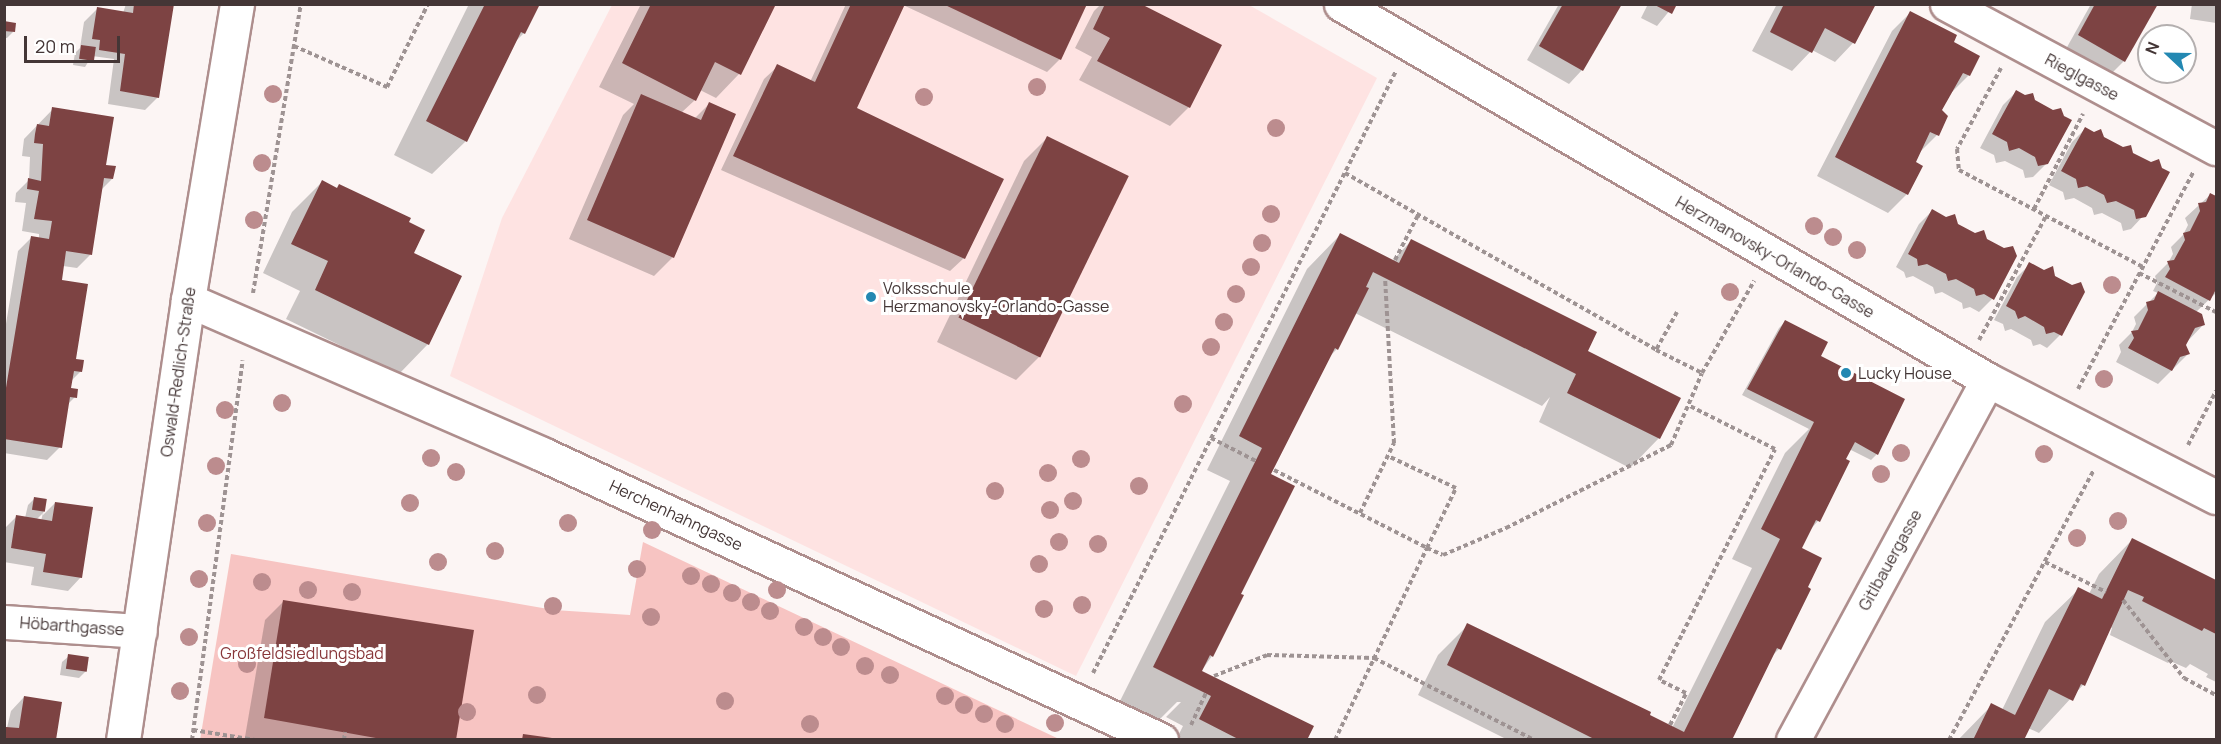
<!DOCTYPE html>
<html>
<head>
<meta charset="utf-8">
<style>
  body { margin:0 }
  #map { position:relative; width:2221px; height:744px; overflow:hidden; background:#fcf5f4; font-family:Manrope,sans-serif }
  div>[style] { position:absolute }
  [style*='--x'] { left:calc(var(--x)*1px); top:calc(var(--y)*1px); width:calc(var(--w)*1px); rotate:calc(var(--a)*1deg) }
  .built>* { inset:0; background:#fee3e2 }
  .green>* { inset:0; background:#f7c4c2 }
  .shadow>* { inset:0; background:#0003 }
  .building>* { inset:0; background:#7d4343; transform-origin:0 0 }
  .path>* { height:4px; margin-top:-2px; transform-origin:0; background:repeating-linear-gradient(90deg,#9e9393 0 4.5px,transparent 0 7.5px) }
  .roads { filter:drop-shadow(2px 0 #ae8e8d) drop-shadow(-2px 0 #ae8e8d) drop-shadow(0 2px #ae8e8d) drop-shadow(0 -2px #ae8e8d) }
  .minor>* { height:33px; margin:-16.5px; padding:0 16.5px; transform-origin:16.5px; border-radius:16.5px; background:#fff }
  .trees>* { width:18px; height:18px; margin:-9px; border-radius:50%; background:#bc8c8e }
  .dots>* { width:16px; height:16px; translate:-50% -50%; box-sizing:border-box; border:3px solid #fff; border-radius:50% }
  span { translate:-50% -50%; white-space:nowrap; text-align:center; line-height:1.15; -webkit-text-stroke:6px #fff; paint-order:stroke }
  .street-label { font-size:16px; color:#443636 }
  .poi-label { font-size:16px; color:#443636 }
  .left { translate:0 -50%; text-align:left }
  .park-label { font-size:16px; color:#88373a }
  .frame { position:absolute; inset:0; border:6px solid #443636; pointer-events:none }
  .north { position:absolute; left:2137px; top:24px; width:60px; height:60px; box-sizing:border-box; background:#fff; border:2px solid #b4afaf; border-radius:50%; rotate:292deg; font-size:16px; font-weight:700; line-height:24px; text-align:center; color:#443636 }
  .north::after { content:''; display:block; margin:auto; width:21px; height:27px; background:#2388b2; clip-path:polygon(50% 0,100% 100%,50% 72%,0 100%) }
  .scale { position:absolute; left:24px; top:36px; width:96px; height:27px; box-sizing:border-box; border:3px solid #443636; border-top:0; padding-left:8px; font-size:18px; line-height:21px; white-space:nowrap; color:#443636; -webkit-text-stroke:4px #fff; paint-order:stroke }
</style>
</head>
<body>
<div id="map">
  <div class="built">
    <div style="clip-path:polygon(612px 5px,1249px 5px,1377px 78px,1076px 676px,450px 376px,502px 218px)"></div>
  </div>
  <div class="green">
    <div style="clip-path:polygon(643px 542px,1059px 739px,200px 740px,231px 554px,554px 610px,630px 615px)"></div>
  </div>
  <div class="shadow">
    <div style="clip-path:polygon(126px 4px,173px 4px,158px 97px,145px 110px,108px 104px,114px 59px,92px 56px,85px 67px,73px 65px,75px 53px,80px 48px,84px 22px,97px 9px,123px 13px)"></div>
    <div style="clip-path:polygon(469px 4px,538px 4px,524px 33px,515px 42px,466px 141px,432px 174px,394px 155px)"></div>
    <div style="clip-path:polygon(641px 4px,775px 4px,739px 74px,716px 98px,700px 90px,695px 100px,681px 113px,694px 119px,709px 104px,673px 257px,654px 276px,569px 239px,623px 115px,634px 104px,599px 87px)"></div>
    <div style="clip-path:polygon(846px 4px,1085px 4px,1060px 59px,1047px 72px,903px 5px,855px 109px,964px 258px,950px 271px,721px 170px,764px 79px,778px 66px,810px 82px)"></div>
    <div style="clip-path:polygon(1101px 4px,1137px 4px,1189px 107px,1170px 126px,1079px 80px,1092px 57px,1075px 48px,1094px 11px)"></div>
    <div style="clip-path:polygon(1559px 4px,1620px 4px,1582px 70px,1569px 84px,1527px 60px)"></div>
    <div style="clip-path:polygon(1648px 4px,1675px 4px,1657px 26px,1641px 18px)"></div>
    <div style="clip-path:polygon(1777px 4px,1874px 5px,1853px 43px,1835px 62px,1812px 50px,1792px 71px,1752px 51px)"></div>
    <div style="clip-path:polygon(2091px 4px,2156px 4px,2124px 61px,2111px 74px,2066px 49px)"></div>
    <div style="clip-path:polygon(2192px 4px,2216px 4px,2216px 23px,2190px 19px)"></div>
    <div style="clip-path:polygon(1911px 12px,1952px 42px,1969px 75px,1949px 95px,1941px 111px,1937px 135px,1918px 154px,1914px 163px,1921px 166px,1907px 194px,1888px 213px,1817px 176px,1892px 31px)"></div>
    <div style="clip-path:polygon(4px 24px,13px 32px,7px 38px,4px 38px)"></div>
    <div style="clip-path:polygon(2016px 92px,2025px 96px,2047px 163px,2033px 177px,2025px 178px,2023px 170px,2005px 161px,1996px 163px,1994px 155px,1980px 148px,2003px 105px)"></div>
    <div style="clip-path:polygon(53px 109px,105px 166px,112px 179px,101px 190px,90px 255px,77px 268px,63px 266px,60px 281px,74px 360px,81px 371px,70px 382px,69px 390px,75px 397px,67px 405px,60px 447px,47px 460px,4px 453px,4px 336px,18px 251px,31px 238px,39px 239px,39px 234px,22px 231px,26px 203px,15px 202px,16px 193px,29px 180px,30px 157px,22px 156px,24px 139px)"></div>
    <div style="clip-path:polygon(2085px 129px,2144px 215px,2131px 229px,2123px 231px,2121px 223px,2102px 213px,2094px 215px,2092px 208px,2074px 198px,2065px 200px,2063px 192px,2049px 185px,2072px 142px)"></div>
    <div style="clip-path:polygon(1047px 138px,1039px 357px,1016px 380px,937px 342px,1024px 161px)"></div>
    <div style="clip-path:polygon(322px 182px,412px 254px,428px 344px,399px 374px,286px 319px,300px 291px,263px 273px,292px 212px)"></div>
    <div style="clip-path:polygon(2210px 195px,2216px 198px,2216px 293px,2196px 312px,2203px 325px,2184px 345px,2188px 354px,2158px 384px,2116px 362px,2121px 352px,2119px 345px,2132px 332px,2136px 324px,2134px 317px,2158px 293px,2153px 291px,2157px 283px,2155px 276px,2168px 263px,2173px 254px,2171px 247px,2183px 235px,2188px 225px,2185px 218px)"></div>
    <div style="clip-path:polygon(1932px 211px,1992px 299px,1979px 312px,1970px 307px,1963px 309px,1962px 303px,1942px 292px,1935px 294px,1933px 287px,1913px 276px,1906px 278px,1904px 272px,1896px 267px,1919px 224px)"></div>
    <div style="clip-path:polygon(1340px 235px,1392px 261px,1411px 241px,1583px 357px,1659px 438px,1630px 468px,1539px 422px,1550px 397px,1542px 406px,1355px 313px,1337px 349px,1328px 358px,1269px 475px,1239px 595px,1212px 656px,1197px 677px,1305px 740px,1176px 740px,1183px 726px,1166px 717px,1181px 702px,1177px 702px,1159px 720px,1120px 701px,1230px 481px,1207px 470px,1307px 269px)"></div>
    <div style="clip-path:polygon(2030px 264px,2084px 292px,2060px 335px,2047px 348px,2040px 344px,2033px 346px,2031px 340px,2011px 329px,2005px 331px,2003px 324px,1994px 320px,2017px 277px)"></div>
    <div style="clip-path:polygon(1785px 322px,1819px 357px,1877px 454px,1871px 460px,1849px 449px,1818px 521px,1810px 530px,1800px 549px,1779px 649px,1771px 657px,1730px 740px,1508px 740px,1418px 695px,1438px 655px,1468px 625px,1672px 728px,1752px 568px,1732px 559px,1785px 453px,1809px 429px,1742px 395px,1779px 328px)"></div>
    <div style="clip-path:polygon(evenodd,34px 499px,45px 501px,43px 515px,55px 503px,81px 577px,68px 591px,31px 585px,34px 567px,4px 562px,4px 529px,16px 517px,25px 518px,28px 505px,34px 499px,43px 513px,41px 521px,36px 520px,43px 513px)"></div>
    <div style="clip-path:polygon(2132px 540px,2216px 582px,2216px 682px,2206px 677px,2208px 674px,2190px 664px,2186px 668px,2170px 661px,2168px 663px,2110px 635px,2112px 628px,2110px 627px,2083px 685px,2039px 733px,2028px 728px,2022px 740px,1958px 740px,1992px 705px,2002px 710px,2045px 622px,2079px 589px,2089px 594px,2099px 574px)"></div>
    <div style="clip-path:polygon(284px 601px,455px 740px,261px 740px,245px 737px,265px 620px)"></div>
    <div style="clip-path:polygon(69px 656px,86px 671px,79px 678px,60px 675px,62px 662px)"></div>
    <div style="clip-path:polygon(24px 697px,55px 740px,4px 740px,11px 711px)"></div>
  </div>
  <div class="building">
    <div style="clip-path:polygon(134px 4px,174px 4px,159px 98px,120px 91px,125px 54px,99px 50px,100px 40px,92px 39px,97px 7px,133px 13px)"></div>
    <div style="clip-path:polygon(485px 4px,540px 4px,525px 34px,521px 32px,467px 142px,426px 121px)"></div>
    <div style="clip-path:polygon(651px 4px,776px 4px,741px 75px,715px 62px,696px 101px,622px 63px)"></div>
    <div style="clip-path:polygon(851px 4px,905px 4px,857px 108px,1004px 179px,965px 259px,733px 156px,777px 64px,815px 82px)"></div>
    <div style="clip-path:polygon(943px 4px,1087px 4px,1061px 60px)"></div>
    <div style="clip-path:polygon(1105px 4px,1141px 4px,1222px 45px,1190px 108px,1097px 61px,1110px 38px,1093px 29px)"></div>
    <div style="clip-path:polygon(1563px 4px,1622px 4px,1583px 71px,1539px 46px)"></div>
    <div style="clip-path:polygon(1653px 4px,1677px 4px,1672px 14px)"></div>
    <div style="clip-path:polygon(1784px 4px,1876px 4px,1855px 44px,1825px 28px,1812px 53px,1770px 32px)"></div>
    <div style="clip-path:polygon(2095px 4px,2158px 4px,2125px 62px,2078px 35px)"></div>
    <div style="clip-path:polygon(1910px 11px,1957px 35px,1954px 42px,1980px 56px,1970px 76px,1963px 73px,1942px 110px,1948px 116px,1939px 136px,1930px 132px,1916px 162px,1923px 166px,1908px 195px,1835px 157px)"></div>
    <div style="clip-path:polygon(4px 21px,16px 23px,15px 32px,4px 31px)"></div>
    <div style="left:81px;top:45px;width:15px;height:14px;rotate:8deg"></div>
    <div style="clip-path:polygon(2016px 90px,2025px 95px,2033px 93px,2035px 100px,2053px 110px,2061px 108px,2064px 116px,2072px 120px,2048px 164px,2038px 166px,2035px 157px,2019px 148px,2009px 151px,2007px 142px,1992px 134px)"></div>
    <div style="clip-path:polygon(641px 94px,701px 120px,709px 102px,736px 114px,674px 258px,587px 220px)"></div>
    <div style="clip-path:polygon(52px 107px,114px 117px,106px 165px,116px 166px,113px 179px,104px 178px,92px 255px,66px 251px,62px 280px,88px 284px,76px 359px,84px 360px,83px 367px,82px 372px,74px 371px,71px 388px,78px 389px,77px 398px,70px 397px,62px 448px,4px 439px,4px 400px,31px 236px,49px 239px,52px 221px,34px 219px,39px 191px,27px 189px,28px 178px,41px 181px,43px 144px,34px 143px,35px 134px,37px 124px,49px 126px)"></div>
    <div style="clip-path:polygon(2085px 127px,2094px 132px,2101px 129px,2104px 137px,2123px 147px,2131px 145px,2133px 153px,2151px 162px,2159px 159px,2162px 168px,2170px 172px,2146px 217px,2136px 219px,2134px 210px,2116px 201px,2107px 203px,2104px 195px,2087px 186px,2078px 188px,2076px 179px,2061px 171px)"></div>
    <div style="left:1047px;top:136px;width:91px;height:202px;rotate:26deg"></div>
    <div style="clip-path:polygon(322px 180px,337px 188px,339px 184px,411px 218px,409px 222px,425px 230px,414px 253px,462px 276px,429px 345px,315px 290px,328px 261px,291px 244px)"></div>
    <div style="clip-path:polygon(2210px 193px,2216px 196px,2216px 289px,2210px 301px,2165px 277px,2170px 269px,2167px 261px,2174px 260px,2185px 240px,2183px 233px,2190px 231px,2200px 211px,2198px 203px,2206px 202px)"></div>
    <div style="clip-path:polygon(1932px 209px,1946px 217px,1955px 214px,1958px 224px,1975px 233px,1984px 230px,1987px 239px,2004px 248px,2013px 246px,2017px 256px,1994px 300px,1984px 294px,1976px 296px,1974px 289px,1956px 279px,1948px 281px,1946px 274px,1927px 264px,1918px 266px,1917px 259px,1908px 254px)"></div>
    <div style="clip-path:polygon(1340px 233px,1399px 263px,1411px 239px,1597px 332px,1588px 351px,1681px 398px,1660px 439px,1567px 393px,1576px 374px,1373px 272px,1366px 287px,1369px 288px,1338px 350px,1335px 348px,1271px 474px,1295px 486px,1241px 594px,1244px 595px,1213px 657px,1210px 655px,1202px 671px,1314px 726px,1307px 740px,1240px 740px,1199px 719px,1211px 696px,1153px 667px,1262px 448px,1239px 436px)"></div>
    <div style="clip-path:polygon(2029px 262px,2044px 270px,2053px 266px,2055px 276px,2072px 285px,2081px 282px,2085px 292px,2062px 336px,2054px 332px,2046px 334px,2044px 327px,2025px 316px,2018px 319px,2015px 311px,2006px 306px)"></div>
    <div style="clip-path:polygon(2158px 291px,2202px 314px,2205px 325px,2195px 328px,2186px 345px,2190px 354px,2180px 357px,2172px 371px,2128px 348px,2134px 338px,2131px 331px,2138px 330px,2148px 310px,2146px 302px,2154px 300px)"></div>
    <div style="clip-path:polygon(1785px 320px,1828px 342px,1821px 356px,1905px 399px,1878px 455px,1855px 442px,1846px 459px,1850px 461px,1820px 522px,1816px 520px,1802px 548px,1822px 558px,1808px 587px,1811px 589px,1781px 650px,1777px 648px,1732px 740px,1596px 740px,1447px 665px,1467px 623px,1651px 712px,1650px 715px,1684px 732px,1780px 539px,1761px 529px,1814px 422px,1747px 389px)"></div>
    <div style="left:34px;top:497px;width:13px;height:13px;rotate:9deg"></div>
    <div style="clip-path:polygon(55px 502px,93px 507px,82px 578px,43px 572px,46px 554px,11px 548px,16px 515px,52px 521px)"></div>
    <div style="clip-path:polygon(2132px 538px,2216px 580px,2216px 634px,2204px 628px,2202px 631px,2142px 601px,2144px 597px,2128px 590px,2085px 686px,2081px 684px,2073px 701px,2049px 689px,2024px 740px,1973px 740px,1991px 703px,2015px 715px,2078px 587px,2102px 599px)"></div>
    <div style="clip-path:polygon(283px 600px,474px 630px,456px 740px,387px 740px,264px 718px)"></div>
    <div style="left:68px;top:654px;width:21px;height:15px;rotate:8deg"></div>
    <div style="clip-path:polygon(24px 696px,62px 702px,56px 740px,4px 740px,6px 727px,19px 728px)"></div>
    <div style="clip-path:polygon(523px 734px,552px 738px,552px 740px,522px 740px)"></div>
  </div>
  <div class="path">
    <div style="--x:294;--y:46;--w:102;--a:23.8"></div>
    <div style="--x:387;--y:87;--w:93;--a:-63.7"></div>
    <div style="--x:2001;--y:68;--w:92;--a:118.5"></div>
    <div style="--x:1957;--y:149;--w:21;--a:85"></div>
    <div style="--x:1959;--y:170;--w:208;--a:27.8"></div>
    <div style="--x:1345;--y:173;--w:358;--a:29.6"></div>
    <div style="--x:2034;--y:209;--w:107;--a:-62.7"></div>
    <div style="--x:1395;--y:260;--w:51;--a:-62.9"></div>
    <div style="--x:2139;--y:273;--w:86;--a:26.9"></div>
    <div style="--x:253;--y:293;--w:293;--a:-80.6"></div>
    <div style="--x:1677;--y:312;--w:43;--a:118.9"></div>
    <div style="--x:1656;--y:350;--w:51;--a:26.6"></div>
    <div style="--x:1979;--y:340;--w:141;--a:-61.6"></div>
    <div style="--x:2078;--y:389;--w:245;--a:-62"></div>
    <div style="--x:1211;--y:438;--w:51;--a:27.1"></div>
    <div style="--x:2188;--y:445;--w:61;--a:-62.6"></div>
    <div style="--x:1274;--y:470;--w:172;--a:27"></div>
    <div style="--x:1427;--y:548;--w:67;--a:-64.2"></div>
    <div style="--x:1456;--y:488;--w:75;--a:-154.8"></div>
    <div style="--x:1360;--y:513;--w:78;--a:-64.1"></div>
    <div style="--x:1394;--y:443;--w:165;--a:-93.1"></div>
    <div style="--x:2045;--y:562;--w:68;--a:26.2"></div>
    <div style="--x:2123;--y:600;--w:99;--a:52"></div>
    <div style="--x:2184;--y:678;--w:36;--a:28"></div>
    <div style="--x:1093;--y:673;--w:674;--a:-63.28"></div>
    <div style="--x:1214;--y:676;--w:57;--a:-21.6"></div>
    <div style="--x:1267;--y:655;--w:107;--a:1.6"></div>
    <div style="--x:1374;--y:658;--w:180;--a:27.1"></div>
    <div style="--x:1191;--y:725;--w:35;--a:-65"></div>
    <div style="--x:1670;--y:725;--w:36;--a:-63"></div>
    <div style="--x:1686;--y:693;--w:30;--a:-154"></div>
    <div style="--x:1659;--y:680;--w:258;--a:-63.3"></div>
    <div style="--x:1775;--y:449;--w:97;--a:-153.2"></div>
    <div style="--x:193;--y:730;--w:63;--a:9.2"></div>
    <div style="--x:192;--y:740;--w:383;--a:-82.4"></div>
    <div style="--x:344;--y:740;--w:8;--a:-83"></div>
    <div style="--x:1335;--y:740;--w:213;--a:-64.4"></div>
    <div style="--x:1427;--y:548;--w:17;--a:24"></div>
    <div style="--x:1443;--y:555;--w:69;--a:-23.2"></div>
    <div style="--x:1506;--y:528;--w:185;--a:-26.7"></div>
    <div style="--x:1671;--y:445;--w:78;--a:-66.7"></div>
    <div style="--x:1702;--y:373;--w:106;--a:-60.5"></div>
    <div style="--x:1949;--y:740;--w:306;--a:-61.8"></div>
  </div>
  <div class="roads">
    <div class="minor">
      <div style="--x:1341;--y:4;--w:748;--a:30.16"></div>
      <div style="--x:1988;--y:380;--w:256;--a:27.2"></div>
      <div style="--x:1947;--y:4;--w:305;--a:28.2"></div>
      <div style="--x:188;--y:300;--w:386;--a:23.5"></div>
      <div style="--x:542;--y:454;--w:682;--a:24.8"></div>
      <div style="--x:4;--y:622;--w:136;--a:3.8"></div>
      <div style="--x:123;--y:740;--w:445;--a:-81.6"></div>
      <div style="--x:188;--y:300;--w:300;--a:-80.6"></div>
      <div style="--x:1793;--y:740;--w:409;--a:-61.6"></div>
    </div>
  </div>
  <div class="trees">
    <div style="left:1037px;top:87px"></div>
    <div style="left:273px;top:94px"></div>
    <div style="left:924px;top:97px"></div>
    <div style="left:1276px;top:128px"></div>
    <div style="left:262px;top:163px"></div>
    <div style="left:1271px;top:214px"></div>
    <div style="left:254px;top:220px"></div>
    <div style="left:1814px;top:226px"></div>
    <div style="left:1833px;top:237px"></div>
    <div style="left:1262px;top:243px"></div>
    <div style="left:1857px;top:250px"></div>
    <div style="left:1251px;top:267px"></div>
    <div style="left:2112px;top:285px"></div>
    <div style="left:1730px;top:292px"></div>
    <div style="left:1236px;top:294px"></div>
    <div style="left:1224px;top:322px"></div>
    <div style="left:1211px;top:347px"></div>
    <div style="left:2104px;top:379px"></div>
    <div style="left:282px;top:403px"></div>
    <div style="left:1183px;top:404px"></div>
    <div style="left:225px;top:410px"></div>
    <div style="left:1901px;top:453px"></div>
    <div style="left:2044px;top:454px"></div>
    <div style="left:431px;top:458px"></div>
    <div style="left:1081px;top:459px"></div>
    <div style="left:216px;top:466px"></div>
    <div style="left:456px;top:472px"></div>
    <div style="left:1048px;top:473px"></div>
    <div style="left:1881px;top:474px"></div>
    <div style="left:1139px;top:486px"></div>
    <div style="left:995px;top:491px"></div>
    <div style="left:1073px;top:501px"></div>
    <div style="left:410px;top:503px"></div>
    <div style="left:1050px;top:510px"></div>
    <div style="left:2118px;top:521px"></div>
    <div style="left:207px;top:523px"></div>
    <div style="left:568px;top:523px"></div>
    <div style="left:652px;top:530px"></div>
    <div style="left:2077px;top:538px"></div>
    <div style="left:1059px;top:542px"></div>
    <div style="left:1098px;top:544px"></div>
    <div style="left:495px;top:551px"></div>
    <div style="left:438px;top:562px"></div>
    <div style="left:1039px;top:564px"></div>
    <div style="left:637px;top:569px"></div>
    <div style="left:691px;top:576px"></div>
    <div style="left:199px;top:579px"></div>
    <div style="left:262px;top:582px"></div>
    <div style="left:711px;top:584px"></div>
    <div style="left:308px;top:590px"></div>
    <div style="left:777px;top:590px"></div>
    <div style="left:352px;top:592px"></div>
    <div style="left:732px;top:593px"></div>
    <div style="left:751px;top:602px"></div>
    <div style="left:1082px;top:605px"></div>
    <div style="left:553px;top:606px"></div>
    <div style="left:1044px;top:609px"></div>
    <div style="left:770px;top:611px"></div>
    <div style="left:651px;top:617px"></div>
    <div style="left:804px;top:627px"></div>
    <div style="left:189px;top:637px"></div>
    <div style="left:823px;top:637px"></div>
    <div style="left:841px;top:647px"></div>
    <div style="left:247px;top:664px"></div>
    <div style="left:865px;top:666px"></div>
    <div style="left:890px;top:675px"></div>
    <div style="left:180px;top:691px"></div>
    <div style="left:537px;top:695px"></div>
    <div style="left:945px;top:696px"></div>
    <div style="left:725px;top:701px"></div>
    <div style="left:964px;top:705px"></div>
    <div style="left:467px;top:712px"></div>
    <div style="left:984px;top:714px"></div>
    <div style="left:1055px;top:723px"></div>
    <div style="left:810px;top:724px"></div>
    <div style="left:1005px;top:724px"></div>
  </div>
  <div class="dots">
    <div style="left:871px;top:297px;background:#2388b2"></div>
    <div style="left:1846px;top:373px;background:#2388b2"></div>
  </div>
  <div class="street-label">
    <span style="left:2082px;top:77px;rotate:28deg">Rieglgasse</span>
    <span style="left:1775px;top:257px;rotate:30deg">Herzmanovsky-Orlando-Gasse</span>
    <span style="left:178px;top:372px;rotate:-82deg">Oswald-Redlich-Straße</span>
    <span style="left:676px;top:515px;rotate:25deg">Herchenhahngasse</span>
    <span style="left:1890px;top:560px;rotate:-61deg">Gitlbauergasse</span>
    <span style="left:72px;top:626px;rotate:4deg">Höbarthgasse</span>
  </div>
  <div class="poi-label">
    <span class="left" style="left:883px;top:297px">Volksschule<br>Herzmanovsky-Orlando-Gasse</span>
    <span class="left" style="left:1858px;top:373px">Lucky House</span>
  </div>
  <div class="park-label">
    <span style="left:302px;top:653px">Großfeldsiedlungsbad</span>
  </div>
  <div class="frame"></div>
  <div class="north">N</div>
  <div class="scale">20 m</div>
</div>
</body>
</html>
